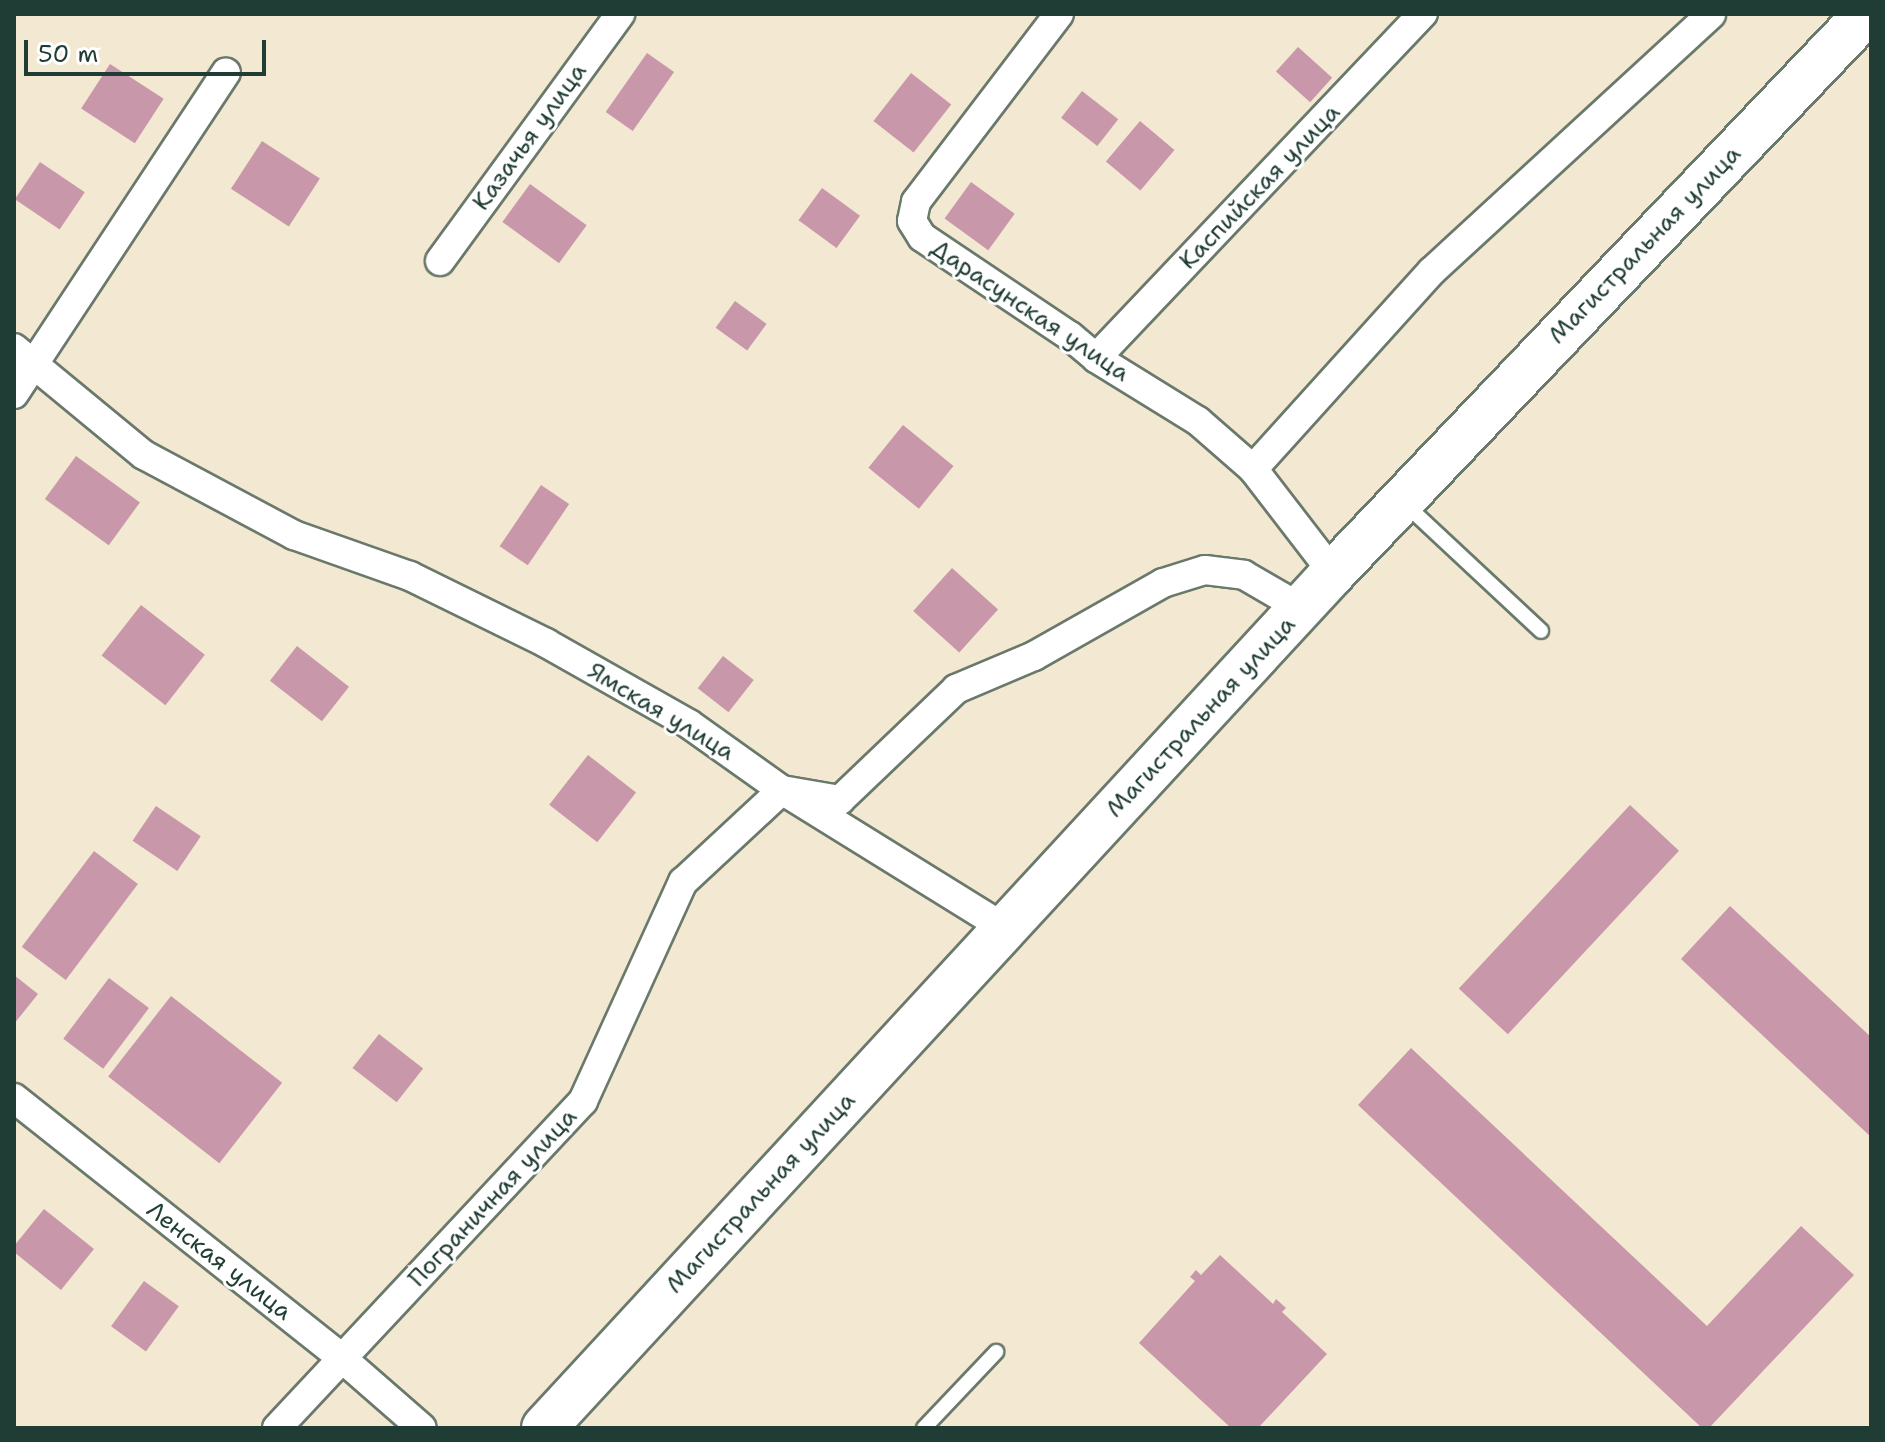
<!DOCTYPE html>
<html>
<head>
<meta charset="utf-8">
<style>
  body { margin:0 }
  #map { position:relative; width:1885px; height:1442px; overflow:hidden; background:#f3e8d1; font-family:"Shantell Sans",sans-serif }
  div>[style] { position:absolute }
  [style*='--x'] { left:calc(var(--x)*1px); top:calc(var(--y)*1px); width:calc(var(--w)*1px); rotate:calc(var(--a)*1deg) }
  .building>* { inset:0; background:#c997aa; transform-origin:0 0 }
  .roads { filter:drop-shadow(2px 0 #69796b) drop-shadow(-2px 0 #69796b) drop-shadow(0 2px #69796b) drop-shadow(0 -2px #69796b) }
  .lane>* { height:14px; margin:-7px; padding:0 7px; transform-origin:7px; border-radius:7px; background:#fff }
  .street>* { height:28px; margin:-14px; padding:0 14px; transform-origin:14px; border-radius:14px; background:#fff }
  .primary>* { height:44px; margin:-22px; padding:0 22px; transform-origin:22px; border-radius:22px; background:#fff }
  span { translate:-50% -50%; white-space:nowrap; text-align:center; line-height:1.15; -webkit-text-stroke:6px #fff; paint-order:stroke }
  .street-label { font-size:24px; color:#1f3d34 }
  .frame { position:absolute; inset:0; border:16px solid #1f3d34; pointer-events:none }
  .scale { position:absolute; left:24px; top:40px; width:242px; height:36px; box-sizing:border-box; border:4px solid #1f3d34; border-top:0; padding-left:10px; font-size:24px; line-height:28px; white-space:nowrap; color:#1f3d34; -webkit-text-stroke:6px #fff; paint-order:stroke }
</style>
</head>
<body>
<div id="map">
  <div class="building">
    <div style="left:1298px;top:47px;width:46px;height:33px;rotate:42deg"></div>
    <div style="left:647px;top:53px;width:33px;height:72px;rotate:35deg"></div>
    <div style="left:110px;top:64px;width:64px;height:53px;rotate:33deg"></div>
    <div style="left:911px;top:73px;width:51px;height:61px;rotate:38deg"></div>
    <div style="left:1082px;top:91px;width:46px;height:34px;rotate:38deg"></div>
    <div style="left:1140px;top:121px;width:45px;height:53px;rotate:40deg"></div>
    <div style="left:262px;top:141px;width:69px;height:57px;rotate:33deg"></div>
    <div style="left:40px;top:162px;width:54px;height:45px;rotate:34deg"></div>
    <div style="left:971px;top:182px;width:54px;height:45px;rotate:36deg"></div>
    <div style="left:530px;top:184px;width:70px;height:47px;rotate:36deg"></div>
    <div style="left:822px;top:188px;width:47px;height:40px;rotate:36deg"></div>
    <div style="left:735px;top:301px;width:39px;height:33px;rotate:36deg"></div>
    <div style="left:903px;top:425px;width:65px;height:55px;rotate:39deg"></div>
    <div style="left:76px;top:456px;width:79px;height:53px;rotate:36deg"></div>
    <div style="left:541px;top:485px;width:34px;height:74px;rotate:34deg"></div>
    <div style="left:952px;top:568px;width:62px;height:58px;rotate:42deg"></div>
    <div style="left:141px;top:605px;width:81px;height:64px;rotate:38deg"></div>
    <div style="left:297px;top:646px;width:66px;height:44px;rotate:38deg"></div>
    <div style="left:723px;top:656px;width:39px;height:41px;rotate:38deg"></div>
    <div style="left:588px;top:755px;width:61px;height:63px;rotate:38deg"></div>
    <div style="left:1630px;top:805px;width:67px;height:251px;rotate:43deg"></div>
    <div style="left:156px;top:806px;width:54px;height:42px;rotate:34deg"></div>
    <div style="left:94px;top:851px;width:55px;height:120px;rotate:37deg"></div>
    <div style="clip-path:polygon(1730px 906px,1871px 1037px,1871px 1137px,1681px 959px)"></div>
    <div style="clip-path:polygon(14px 975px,38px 994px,14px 1024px)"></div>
    <div style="left:109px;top:978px;width:50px;height:76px;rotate:37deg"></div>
    <div style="left:171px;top:996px;width:141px;height:102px;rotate:38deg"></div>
    <div style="left:379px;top:1034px;width:56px;height:43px;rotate:38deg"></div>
    <div style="clip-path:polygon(1411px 1048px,1707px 1326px,1801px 1226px,1854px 1275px,1709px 1428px,1702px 1428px,1358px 1105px)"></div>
    <div style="clip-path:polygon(44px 1209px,94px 1249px,61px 1290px,14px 1252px,14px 1246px)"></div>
    <div style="clip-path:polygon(1220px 1255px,1273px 1304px,1276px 1299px,1286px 1308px,1282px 1312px,1327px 1354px,1258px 1428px,1231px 1428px,1139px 1343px,1195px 1281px,1190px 1277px,1196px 1270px,1201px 1275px)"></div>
    <div style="left:144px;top:1281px;width:43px;height:56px;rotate:36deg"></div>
  </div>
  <div class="roads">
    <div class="lane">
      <div style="--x:1405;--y:504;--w:186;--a:43"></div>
      <div style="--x:924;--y:1428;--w:105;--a:-46.5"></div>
    </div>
    <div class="street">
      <div style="--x:1059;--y:14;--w:236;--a:127.3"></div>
      <div style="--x:916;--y:202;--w:19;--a:102"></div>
      <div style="--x:912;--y:221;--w:19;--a:58"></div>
      <div style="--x:922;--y:237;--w:178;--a:33.8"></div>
      <div style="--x:1070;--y:336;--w:34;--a:40"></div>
      <div style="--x:1096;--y:358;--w:120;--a:31.7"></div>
      <div style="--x:1198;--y:421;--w:73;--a:41.1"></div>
      <div style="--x:1253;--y:469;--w:131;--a:52.4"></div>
      <div style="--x:440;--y:261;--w:306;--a:-53.9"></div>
      <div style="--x:14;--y:348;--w:168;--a:39.5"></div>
      <div style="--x:144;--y:455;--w:170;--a:28.1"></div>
      <div style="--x:294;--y:535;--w:123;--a:19.5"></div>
      <div style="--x:410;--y:576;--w:152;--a:26.2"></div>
      <div style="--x:546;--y:643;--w:164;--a:29.5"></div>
      <div style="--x:689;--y:724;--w:114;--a:35.4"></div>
      <div style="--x:782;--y:790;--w:59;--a:9.8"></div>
      <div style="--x:840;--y:800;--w:161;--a:-43.7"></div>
      <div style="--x:956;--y:689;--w:85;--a:-22.9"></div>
      <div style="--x:1034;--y:656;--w:148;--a:-29.5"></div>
      <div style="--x:1163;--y:583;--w:44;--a:-17.2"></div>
      <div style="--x:1205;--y:570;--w:39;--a:7"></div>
      <div style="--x:1244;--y:575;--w:66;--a:30.1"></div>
      <div style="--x:1096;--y:358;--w:475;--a:-46.5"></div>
      <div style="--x:14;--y:394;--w:385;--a:-56.6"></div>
      <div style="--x:1253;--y:469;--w:267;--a:-47.9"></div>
      <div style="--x:1432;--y:271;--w:379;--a:-42.6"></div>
      <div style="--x:14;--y:1098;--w:421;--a:38.4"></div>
      <div style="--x:344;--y:1360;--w:103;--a:41.1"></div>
      <div style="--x:277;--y:1428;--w:448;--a:-46.9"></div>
      <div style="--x:583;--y:1101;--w:241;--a:-65.5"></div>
      <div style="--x:683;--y:882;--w:135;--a:-42.9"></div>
      <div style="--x:782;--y:790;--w:264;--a:31.8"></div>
    </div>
    <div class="primary">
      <div style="--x:544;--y:1428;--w:1163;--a:-47.3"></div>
      <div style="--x:1333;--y:573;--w:772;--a:-46.36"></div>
    </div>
  </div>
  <div class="street-label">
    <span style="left:530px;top:137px;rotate:-54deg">Казачья улица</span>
    <span style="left:1260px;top:187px;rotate:-46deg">Каспийская улица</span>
    <span style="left:1645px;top:245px;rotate:-46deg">Магистральная улица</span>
    <span style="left:1030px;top:311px;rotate:34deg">Дарасунская улица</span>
    <span style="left:661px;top:712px;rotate:31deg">Ямская улица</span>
    <span style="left:1201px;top:717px;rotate:-47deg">Магистральная улица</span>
    <span style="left:761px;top:1193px;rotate:-47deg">Магистральная улица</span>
    <span style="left:493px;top:1198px;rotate:-47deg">Пограничная улица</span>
    <span style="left:219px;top:1261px;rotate:38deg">Ленская улица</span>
  </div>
  <div class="frame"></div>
  <div class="scale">50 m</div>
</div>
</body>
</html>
